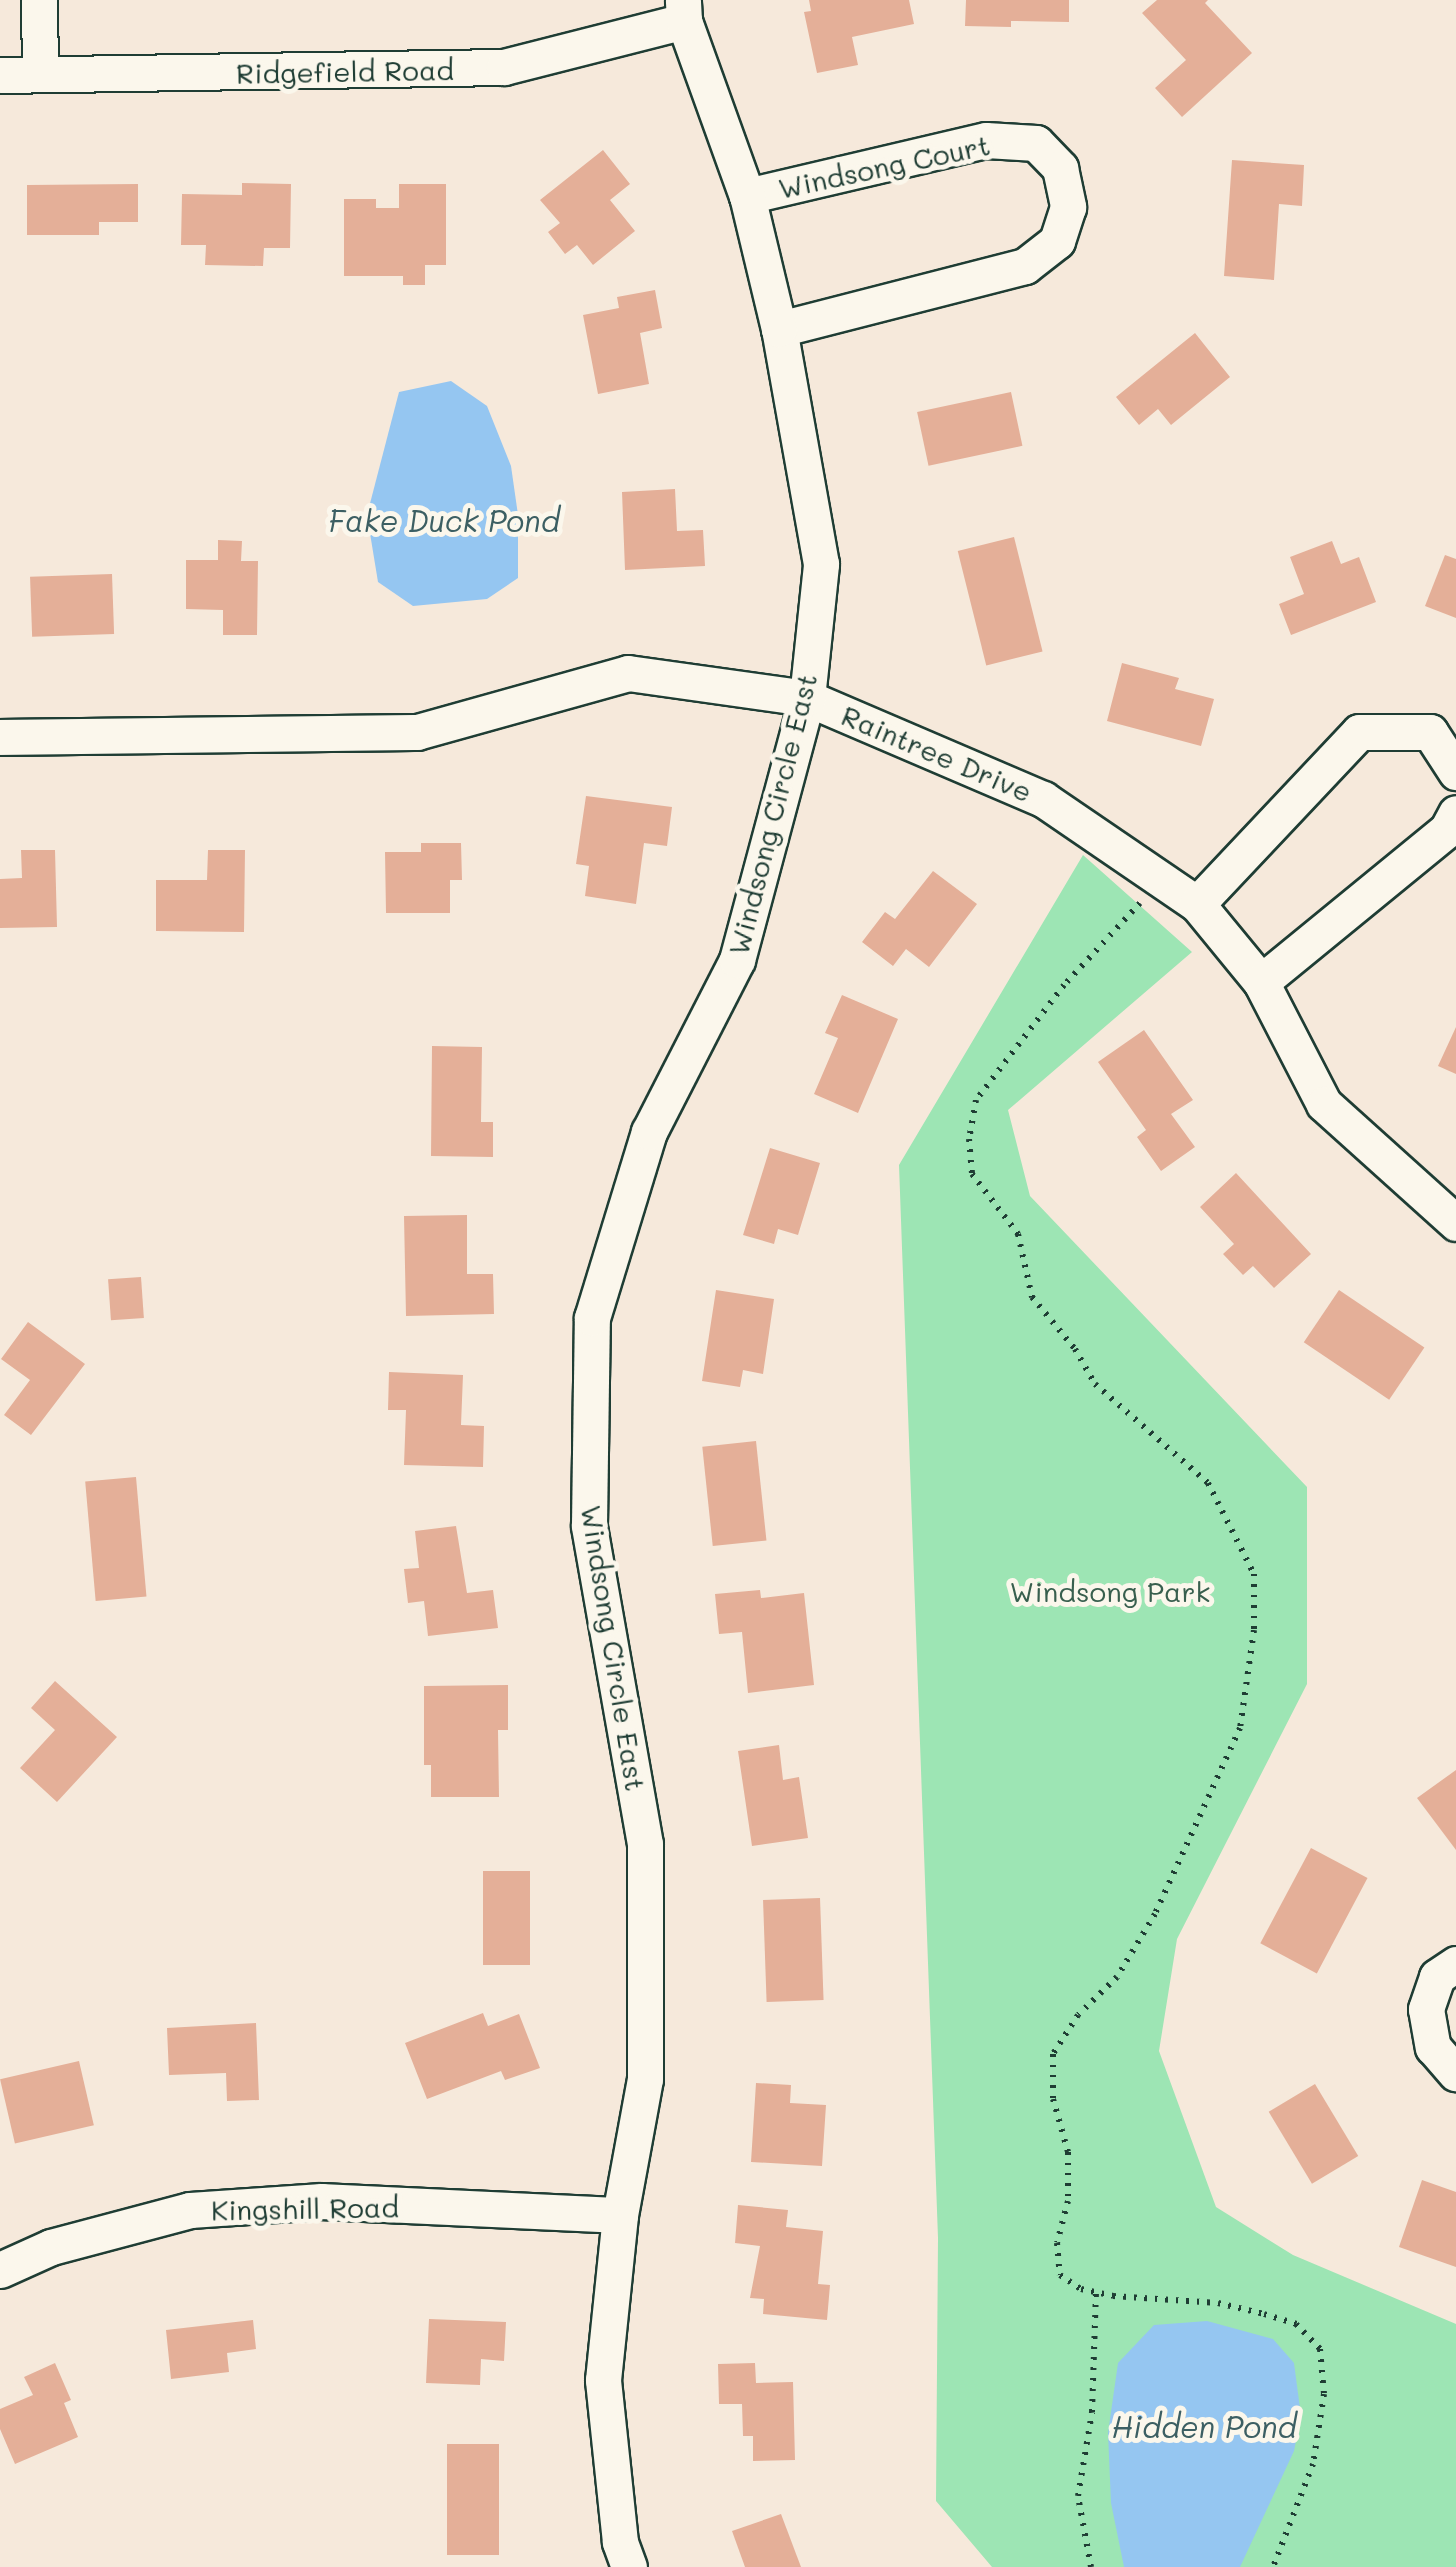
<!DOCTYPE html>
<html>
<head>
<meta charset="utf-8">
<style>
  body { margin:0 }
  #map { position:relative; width:1456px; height:2567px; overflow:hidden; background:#f6e9db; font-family:Mali,sans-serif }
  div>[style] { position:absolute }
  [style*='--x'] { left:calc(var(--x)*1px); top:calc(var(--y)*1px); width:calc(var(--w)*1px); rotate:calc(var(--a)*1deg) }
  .green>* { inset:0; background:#9de5b4 }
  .water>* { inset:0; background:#95c6f1 }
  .building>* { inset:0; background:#e4af98; transform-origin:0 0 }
  .path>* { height:6px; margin-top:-3px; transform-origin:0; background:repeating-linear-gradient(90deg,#1f3d34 0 2.5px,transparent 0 10.5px) }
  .roads { filter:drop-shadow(2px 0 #1f3d34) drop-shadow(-2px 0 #1f3d34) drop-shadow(0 2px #1f3d34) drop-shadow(0 -2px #1f3d34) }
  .street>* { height:35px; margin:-17.5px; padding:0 17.5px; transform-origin:17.5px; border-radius:17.5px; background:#fbf7ec }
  span { translate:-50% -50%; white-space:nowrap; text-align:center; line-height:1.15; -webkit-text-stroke:10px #fbf7ec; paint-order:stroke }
  .street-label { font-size:28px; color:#1f3d34 }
  .park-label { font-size:28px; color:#385f4e }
  .water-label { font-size:30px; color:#3c5f63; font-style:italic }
</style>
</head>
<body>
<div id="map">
  <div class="green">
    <div style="clip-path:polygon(1083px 855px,1192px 952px,1008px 1110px,1030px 1196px,1307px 1487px,1307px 1684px,1177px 1939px,1159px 2051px,1216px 2207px,1293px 2255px,1456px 2324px,1456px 2567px,992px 2567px,936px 2501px,938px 2238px,899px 1165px)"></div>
  </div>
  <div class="water">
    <div style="clip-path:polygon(451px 381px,487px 406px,511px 466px,518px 515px,518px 578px,487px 599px,413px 606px,378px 582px,367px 515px,399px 392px)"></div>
    <div style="clip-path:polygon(1207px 2321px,1273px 2339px,1294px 2363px,1301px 2416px,1294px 2451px,1240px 2567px,1124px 2567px,1111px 2503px,1108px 2433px,1118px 2363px,1154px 2325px)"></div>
  </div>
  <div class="building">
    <div style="clip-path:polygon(809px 0,909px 0,914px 24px,852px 37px,858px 65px,817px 73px,804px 12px,811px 11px)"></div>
    <div style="clip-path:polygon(966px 0,1069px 0,1069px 22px,1011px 21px,1011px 27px,965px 26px)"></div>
    <div style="clip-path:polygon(1157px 0,1208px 0,1205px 3px,1252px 53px,1182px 117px,1155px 88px,1186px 60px,1142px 13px)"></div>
    <div style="clip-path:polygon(603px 150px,630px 184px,610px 200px,635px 231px,593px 265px,577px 245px,565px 254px,548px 232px,560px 223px,540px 200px)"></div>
    <div style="clip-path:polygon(1232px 160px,1304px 165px,1302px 206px,1279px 204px,1274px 280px,1224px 276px)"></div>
    <div style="clip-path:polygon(242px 183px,291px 184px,290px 248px,264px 248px,263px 266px,205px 265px,206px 245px,181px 245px,182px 194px,242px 195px)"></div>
    <div style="clip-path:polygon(138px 184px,138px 222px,99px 222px,99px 235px,27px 235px,27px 185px)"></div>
    <div style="clip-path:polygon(399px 184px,446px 184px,446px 265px,425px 265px,425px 285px,403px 285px,403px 276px,344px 276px,344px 199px,376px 199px,376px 208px,399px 208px)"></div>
    <div style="clip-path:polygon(655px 290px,662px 328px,640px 333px,649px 384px,598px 394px,583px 315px,619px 308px,617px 297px)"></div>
    <div style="clip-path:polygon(1195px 333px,1230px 377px,1171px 425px,1158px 409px,1139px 425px,1116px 397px)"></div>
    <div style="left:1011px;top:392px;width:55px;height:96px;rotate:78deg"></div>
    <div style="clip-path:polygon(675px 489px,677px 531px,703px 530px,705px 566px,625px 570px,622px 492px)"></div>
    <div style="left:1014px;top:537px;width:118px;height:58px;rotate:76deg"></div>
    <div style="clip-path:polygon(218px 540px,242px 541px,241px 561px,258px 561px,257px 635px,223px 635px,223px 610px,186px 609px,186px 560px,218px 560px)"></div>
    <div style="clip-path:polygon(1332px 541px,1341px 564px,1359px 557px,1376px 602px,1291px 635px,1279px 604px,1304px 594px,1290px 557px)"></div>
    <div style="clip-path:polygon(1445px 555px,1456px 559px,1456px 618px,1425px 606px)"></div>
    <div style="left:112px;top:574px;width:60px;height:82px;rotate:88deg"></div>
    <div style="clip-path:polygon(1122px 663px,1179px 678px,1175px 689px,1214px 699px,1201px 746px,1107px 721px)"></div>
    <div style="clip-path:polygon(586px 796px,672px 807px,667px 846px,644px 843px,636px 904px,585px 896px,589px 866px,576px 864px)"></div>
    <div style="clip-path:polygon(421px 843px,461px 843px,462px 880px,450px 880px,450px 913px,386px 913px,385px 852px,421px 852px)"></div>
    <div style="clip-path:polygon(21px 850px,55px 850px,57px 927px,0 928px,0 879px,22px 878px)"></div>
    <div style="clip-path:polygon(208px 850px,245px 850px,244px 932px,156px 931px,156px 880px,207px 880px)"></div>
    <div style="clip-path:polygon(933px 871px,977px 904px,929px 967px,906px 949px,893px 966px,862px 942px,885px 912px,895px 919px)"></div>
    <div style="clip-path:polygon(842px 995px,898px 1019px,858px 1113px,814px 1094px,838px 1038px,825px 1033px)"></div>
    <div style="clip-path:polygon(1456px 1027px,1456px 1074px,1438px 1066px)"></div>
    <div style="clip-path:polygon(1144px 1030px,1193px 1100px,1171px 1114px,1195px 1147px,1161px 1171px,1137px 1137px,1146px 1130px,1098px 1062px)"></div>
    <div style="clip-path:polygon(432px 1046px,482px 1047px,481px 1122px,493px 1122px,493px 1157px,431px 1156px)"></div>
    <div style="clip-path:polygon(770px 1148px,820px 1163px,798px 1235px,778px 1229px,774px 1244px,743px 1235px)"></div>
    <div style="clip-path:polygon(1236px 1173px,1311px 1254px,1274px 1288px,1253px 1266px,1243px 1275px,1223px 1254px,1234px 1244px,1200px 1207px)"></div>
    <div style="clip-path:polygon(467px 1215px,467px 1274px,493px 1274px,494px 1314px,406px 1316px,404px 1216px)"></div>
    <div style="left:141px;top:1277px;width:41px;height:33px;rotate:86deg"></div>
    <div style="clip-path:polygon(716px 1290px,774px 1299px,763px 1374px,743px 1370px,740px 1387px,702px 1381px)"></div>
    <div style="left:1339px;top:1290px;width:103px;height:63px;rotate:34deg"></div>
    <div style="clip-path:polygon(28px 1322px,85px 1364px,31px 1435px,4px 1415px,30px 1380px,1px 1359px)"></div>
    <div style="clip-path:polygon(389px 1372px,463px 1375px,461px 1425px,484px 1426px,483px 1467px,404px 1465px,406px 1410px,388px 1410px)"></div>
    <div style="left:756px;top:1441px;width:100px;height:54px;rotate:84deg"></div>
    <div style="left:136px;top:1477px;width:120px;height:51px;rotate:85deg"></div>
    <div style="clip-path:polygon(456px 1526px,467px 1593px,493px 1590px,498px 1628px,428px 1636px,424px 1601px,408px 1603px,404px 1569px,419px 1568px,415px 1531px)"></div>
    <div style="clip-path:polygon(760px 1590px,761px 1598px,804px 1593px,814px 1685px,748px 1693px,742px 1632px,719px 1634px,715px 1594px)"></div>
    <div style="clip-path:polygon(55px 1681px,117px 1737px,57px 1802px,20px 1768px,55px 1730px,31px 1708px)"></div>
    <div style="clip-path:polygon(508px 1685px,508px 1730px,498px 1730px,499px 1797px,431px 1797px,431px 1765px,424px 1765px,424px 1686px)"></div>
    <div style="clip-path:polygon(779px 1745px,783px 1780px,799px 1777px,808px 1838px,752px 1846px,738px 1751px)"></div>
    <div style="clip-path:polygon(1456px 1770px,1456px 1850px,1417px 1798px)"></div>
    <div style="left:1311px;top:1848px;width:64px;height:108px;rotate:28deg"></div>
    <div style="left:483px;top:1871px;width:47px;height:94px"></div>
    <div style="left:820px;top:1898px;width:102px;height:57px;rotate:88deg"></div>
    <div style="clip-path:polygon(483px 2013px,488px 2026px,519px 2014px,540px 2068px,505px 2080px,501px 2071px,427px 2099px,405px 2043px)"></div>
    <div style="clip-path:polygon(256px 2023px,259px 2100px,227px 2101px,226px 2073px,169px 2075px,167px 2028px)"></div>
    <div style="left:79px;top:2061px;width:66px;height:81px;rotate:77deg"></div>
    <div style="clip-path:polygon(756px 2083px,791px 2085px,790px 2103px,826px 2105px,822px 2166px,751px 2162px)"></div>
    <div style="left:1315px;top:2084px;width:84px;height:54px;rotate:59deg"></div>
    <div style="clip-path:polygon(1422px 2180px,1456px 2192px,1456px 2267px,1399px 2247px)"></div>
    <div style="clip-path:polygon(738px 2205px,788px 2210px,786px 2227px,823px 2231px,818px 2284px,830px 2285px,827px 2320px,763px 2314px,764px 2299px,750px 2298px,760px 2246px,735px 2243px)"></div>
    <div style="clip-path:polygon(429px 2319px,506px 2322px,504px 2361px,481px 2359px,480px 2385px,426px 2383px)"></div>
    <div style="clip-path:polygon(253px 2320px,256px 2349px,227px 2353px,229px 2372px,171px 2379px,166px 2330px)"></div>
    <div style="clip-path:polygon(55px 2363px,71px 2400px,64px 2403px,78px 2437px,15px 2464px,0 2429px,0 2409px,33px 2395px,24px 2377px)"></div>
    <div style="clip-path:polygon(755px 2363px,756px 2383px,793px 2382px,795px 2460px,753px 2461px,753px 2436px,743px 2436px,742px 2404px,719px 2404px,718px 2364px)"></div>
    <div style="left:447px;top:2444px;width:52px;height:111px"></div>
    <div style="clip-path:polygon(781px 2514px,801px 2567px,745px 2567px,732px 2531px)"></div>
  </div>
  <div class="path">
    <div style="--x:1140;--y:903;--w:112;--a:132.8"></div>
    <div style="--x:1064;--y:985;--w:145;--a:127.4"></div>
    <div style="--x:976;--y:1100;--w:40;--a:100"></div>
    <div style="--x:969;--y:1139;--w:35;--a:85"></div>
    <div style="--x:972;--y:1174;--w:76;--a:52.5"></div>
    <div style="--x:1018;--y:1234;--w:65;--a:77.5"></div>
    <div style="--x:1032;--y:1297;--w:67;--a:50.4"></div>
    <div style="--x:1075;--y:1349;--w:40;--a:60.3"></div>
    <div style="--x:1095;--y:1384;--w:150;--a:41.2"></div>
    <div style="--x:1208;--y:1483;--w:102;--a:63.2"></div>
    <div style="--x:1254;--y:1574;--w:56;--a:90"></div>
    <div style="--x:1254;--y:1630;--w:99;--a:98.1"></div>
    <div style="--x:1240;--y:1728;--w:205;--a:114.6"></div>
    <div style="--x:1155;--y:1914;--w:74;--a:121.1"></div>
    <div style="--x:1117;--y:1977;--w:54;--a:135.7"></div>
    <div style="--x:1078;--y:2015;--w:46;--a:122.7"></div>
    <div style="--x:1053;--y:2054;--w:45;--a:90"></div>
    <div style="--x:1053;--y:2099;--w:55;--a:74.2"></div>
    <div style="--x:1068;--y:2152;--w:49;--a:90"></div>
    <div style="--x:1068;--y:2201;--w:43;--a:104.7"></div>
    <div style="--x:1057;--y:2243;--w:32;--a:85"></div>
    <div style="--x:1060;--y:2275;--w:25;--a:34"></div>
    <div style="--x:1081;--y:2289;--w:33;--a:12"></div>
    <div style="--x:1113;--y:2296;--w:105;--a:3.8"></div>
    <div style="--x:1218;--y:2303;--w:47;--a:13.4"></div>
    <div style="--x:1264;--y:2314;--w:34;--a:17"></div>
    <div style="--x:1296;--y:2324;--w:35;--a:46"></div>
    <div style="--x:1320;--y:2349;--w:45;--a:84.9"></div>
    <div style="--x:1324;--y:2394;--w:71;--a:98.9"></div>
    <div style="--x:1313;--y:2464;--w:110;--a:111.2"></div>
    <div style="--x:1091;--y:2567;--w:72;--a:-100.4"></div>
    <div style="--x:1078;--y:2496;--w:85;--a:-80.5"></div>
    <div style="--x:1092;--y:2412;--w:120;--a:-88.1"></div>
  </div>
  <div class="roads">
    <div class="street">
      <div style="--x:39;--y:0;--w:73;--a:89.2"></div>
      <div style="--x:0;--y:75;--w:504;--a:-0.91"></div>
      <div style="--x:504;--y:67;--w:186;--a:-14.3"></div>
      <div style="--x:747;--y:196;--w:245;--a:-13.2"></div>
      <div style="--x:986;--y:140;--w:50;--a:3.4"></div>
      <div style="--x:1036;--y:143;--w:35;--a:46"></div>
      <div style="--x:1060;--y:168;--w:40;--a:78"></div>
      <div style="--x:1068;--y:207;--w:36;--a:108"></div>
      <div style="--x:1057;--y:241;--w:41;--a:142"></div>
      <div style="--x:1025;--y:266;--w:254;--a:165.6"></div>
      <div style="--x:0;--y:737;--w:417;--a:-0.7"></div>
      <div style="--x:417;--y:732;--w:219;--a:-15.6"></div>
      <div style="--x:628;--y:673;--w:181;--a:8"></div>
      <div style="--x:807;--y:698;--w:257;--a:23.2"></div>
      <div style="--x:1043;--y:799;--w:186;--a:34.3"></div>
      <div style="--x:1197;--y:904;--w:101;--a:50.6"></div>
      <div style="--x:1261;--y:982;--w:137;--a:62.7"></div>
      <div style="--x:1324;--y:1104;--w:178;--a:42"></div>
      <div style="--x:1197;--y:904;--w:236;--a:-46.7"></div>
      <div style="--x:1359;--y:732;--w:71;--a:0"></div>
      <div style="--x:1430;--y:732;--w:48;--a:57"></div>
      <div style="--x:1261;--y:982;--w:240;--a:-39.3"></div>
      <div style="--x:1447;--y:830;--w:19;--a:-62"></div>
      <div style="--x:1456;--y:1964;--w:23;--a:146"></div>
      <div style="--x:1437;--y:1977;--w:34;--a:109"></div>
      <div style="--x:1426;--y:2009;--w:39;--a:80"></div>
      <div style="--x:1433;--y:2047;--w:35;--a:49"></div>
      <div style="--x:0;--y:2270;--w:56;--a:-24.3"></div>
      <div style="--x:51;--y:2247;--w:144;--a:-14.9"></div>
      <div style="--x:190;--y:2210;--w:132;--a:-3.9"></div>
      <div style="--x:322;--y:2201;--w:298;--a:2.7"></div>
      <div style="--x:629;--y:2567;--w:27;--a:-110"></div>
      <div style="--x:620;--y:2542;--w:163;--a:-96"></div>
      <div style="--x:603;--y:2380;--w:166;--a:-84.1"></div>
      <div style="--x:620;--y:2215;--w:138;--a:-79.6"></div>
      <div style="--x:645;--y:2079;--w:235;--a:-90"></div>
      <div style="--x:645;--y:1844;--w:324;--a:-100"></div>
      <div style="--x:589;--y:1525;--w:207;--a:-89.2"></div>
      <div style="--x:592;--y:1318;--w:195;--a:-73"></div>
      <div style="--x:649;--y:1132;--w:193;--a:-62.9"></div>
      <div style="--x:737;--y:960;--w:271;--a:-75"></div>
      <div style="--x:807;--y:698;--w:135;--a:-84"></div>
      <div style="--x:821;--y:564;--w:239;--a:-100.1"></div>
      <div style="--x:779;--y:329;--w:137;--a:-103.5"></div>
      <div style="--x:747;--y:196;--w:186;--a:-109.8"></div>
      <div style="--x:684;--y:21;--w:21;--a:-93"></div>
    </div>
  </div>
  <div class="street-label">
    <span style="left:345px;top:71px;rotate:-1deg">Ridgefield Road</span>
    <span style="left:884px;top:166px;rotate:-12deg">Windsong Court</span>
    <span style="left:937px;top:753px;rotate:23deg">Raintree Drive</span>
    <span style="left:772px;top:814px;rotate:-76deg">Windsong Circle East</span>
    <span style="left:614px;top:1648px;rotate:81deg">Windsong Circle East</span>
    <span style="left:305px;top:2208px;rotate:-1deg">Kingshill Road</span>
  </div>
  <div class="park-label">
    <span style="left:1110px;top:1591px">Windsong Park</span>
  </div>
  <div class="water-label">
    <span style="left:444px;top:520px">Fake Duck Pond</span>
    <span style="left:1204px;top:2426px">Hidden Pond</span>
  </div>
</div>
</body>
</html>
